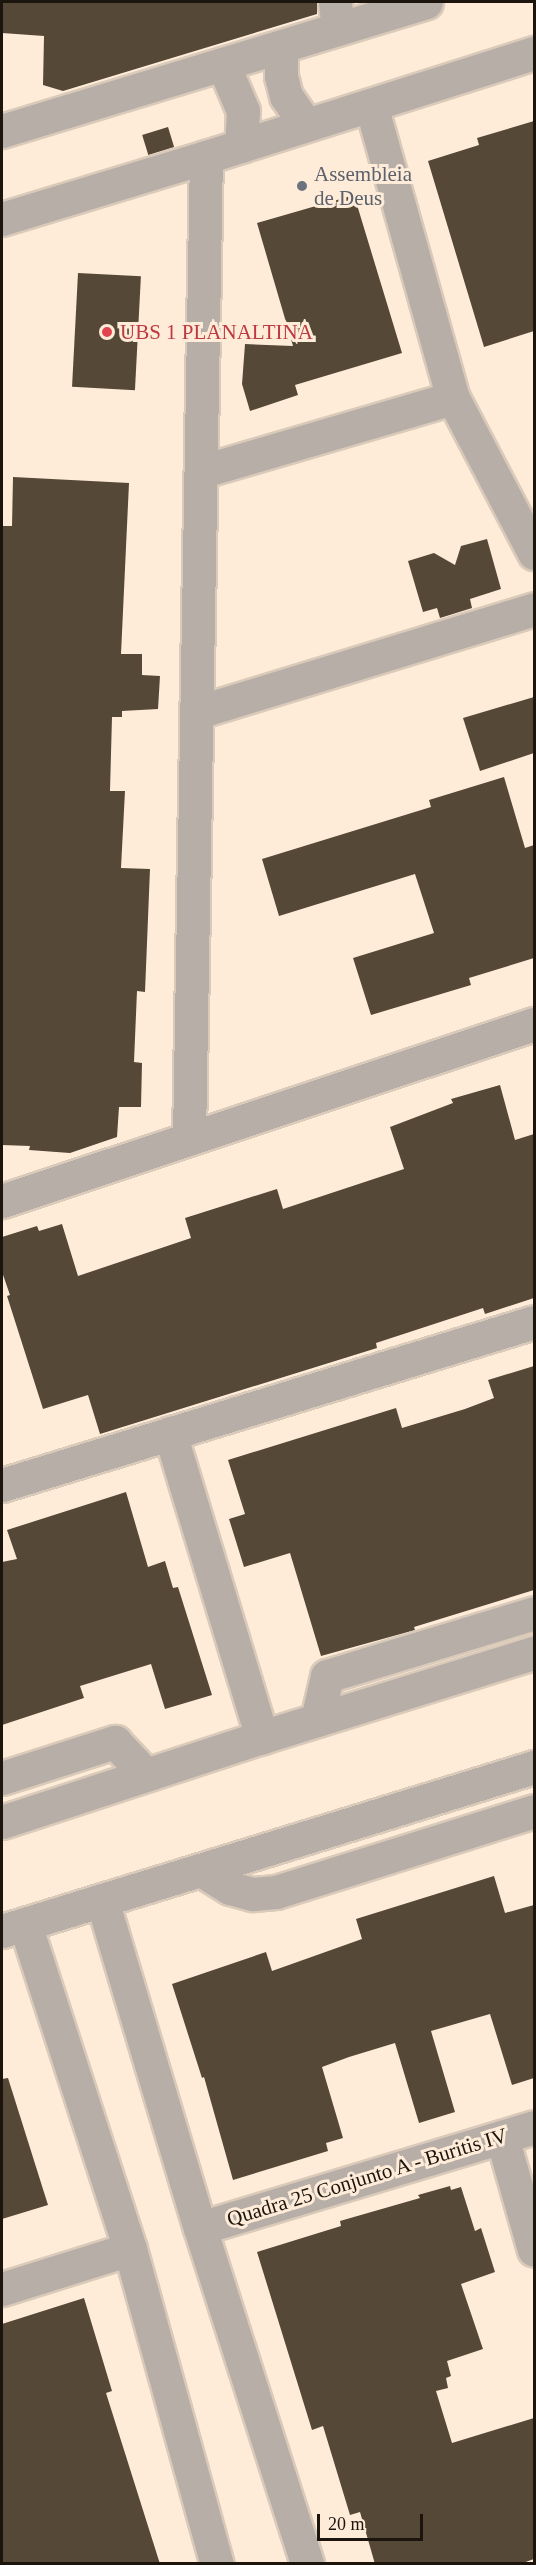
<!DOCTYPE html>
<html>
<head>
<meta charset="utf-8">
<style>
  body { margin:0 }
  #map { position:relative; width:536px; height:2565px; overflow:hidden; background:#feecd9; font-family:"Times New Roman",serif }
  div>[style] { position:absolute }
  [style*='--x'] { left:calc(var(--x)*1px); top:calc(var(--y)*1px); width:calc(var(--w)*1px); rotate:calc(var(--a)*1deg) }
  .building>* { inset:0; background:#564837; transform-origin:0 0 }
  .roads { filter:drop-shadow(2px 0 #dacab9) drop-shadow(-2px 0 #dacab9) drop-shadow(0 2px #dacab9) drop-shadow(0 -2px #dacab9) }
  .minor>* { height:33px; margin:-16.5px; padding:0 16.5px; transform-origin:16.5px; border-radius:16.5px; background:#b8aea8 }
  .dots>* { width:16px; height:16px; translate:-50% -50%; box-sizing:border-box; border:3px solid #feecd9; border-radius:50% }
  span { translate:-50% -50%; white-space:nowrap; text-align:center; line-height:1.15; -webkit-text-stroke:6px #feecd9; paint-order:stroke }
  .worship-label { font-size:21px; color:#5b616d }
  .left { translate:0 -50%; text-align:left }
  .health-label { font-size:21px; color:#be3a42 }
  .street-label { font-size:21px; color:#1b150e }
  .frame { position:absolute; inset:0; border:3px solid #1b150e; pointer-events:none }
  .scale { position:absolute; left:317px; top:2514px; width:106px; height:27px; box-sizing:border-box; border:3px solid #1b150e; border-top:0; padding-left:8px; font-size:18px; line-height:21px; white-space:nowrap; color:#1b150e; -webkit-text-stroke:4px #feecd9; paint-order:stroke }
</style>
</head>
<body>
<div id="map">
  <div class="building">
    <div style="clip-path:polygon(2px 2px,317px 2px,317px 14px,63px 91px,43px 85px,44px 36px,2px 33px)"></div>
    <div style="clip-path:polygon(534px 121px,534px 331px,484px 347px,428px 161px,479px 145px,477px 138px)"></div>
    <div style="left:168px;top:127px;width:21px;height:27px;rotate:73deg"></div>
    <div style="clip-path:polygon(354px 195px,402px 353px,295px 385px,298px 395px,250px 411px,242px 384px,245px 344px,293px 346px,257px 223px)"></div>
    <div style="left:78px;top:273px;width:63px;height:114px;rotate:3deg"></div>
    <div style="clip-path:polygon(13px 477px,129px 483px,121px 654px,142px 654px,142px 675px,160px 676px,158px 709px,122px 711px,122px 717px,112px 717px,110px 791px,125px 791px,121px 868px,150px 869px,145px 992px,137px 991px,134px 1062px,142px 1063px,141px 1107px,119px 1107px,117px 1137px,70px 1153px,29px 1150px,30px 1146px,2px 1145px,2px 526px,12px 526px)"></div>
    <div style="clip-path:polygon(487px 539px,501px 589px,470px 599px,472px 608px,440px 618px,437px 608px,423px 612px,408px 561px,434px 553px,455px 565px,461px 546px)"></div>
    <div style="clip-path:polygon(534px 697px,534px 753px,480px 771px,463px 718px)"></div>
    <div style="clip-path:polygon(504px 777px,525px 848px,534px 845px,534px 958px,469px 978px,471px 985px,371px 1015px,353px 958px,434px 933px,415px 874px,279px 916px,262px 859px,431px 807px,429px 800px)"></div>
    <div style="clip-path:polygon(500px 1085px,515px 1140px,534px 1134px,534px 1298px,485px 1314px,483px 1308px,376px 1343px,377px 1348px,100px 1434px,88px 1395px,43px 1409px,7px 1296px,10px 1295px,2px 1272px,2px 1237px,37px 1226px,39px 1231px,62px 1224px,78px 1276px,191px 1238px,185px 1218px,277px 1189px,283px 1209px,404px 1169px,390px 1127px,453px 1103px,451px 1099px)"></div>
    <div style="clip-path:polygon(534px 1366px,534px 1590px,414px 1627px,415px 1630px,321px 1656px,290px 1553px,244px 1567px,229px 1519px,245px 1514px,228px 1460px,396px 1408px,402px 1428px,465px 1409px,494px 1398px,488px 1380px)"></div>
    <div style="clip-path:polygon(126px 1492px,148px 1567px,165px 1561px,173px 1588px,178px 1587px,212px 1695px,165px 1709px,151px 1664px,80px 1686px,84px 1698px,2px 1725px,2px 1562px,17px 1559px,7px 1530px)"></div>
    <div style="clip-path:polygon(494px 1876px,505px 1913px,534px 1905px,534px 2078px,512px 2085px,490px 2014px,431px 2031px,455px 2112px,419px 2123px,395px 2043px,349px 2057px,322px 2067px,343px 2138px,326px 2143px,328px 2151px,233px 2180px,204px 2077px,202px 2078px,172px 1984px,266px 1952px,272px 1971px,362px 1939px,356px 1919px)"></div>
    <div style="clip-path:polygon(8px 2078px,48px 2205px,2px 2219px,2px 2079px)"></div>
    <div style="clip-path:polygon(450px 2186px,451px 2190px,461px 2187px,475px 2231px,481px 2228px,495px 2272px,461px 2284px,483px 2349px,447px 2361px,451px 2376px,446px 2378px,448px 2388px,436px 2391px,452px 2443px,534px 2418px,534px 2559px,520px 2564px,375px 2564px,360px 2512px,350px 2515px,323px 2426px,312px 2430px,257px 2252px,341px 2226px,340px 2221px,420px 2198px,418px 2195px)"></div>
    <div style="clip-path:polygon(84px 2298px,112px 2391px,106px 2393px,160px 2564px,2px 2564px,2px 2324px)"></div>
  </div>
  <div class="roads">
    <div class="minor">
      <div style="--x:335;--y:2;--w:27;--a:84"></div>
      <div style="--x:281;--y:47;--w:29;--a:90"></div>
      <div style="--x:281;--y:76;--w:21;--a:76"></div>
      <div style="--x:286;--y:96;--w:35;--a:55"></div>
      <div style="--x:223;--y:64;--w:51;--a:66.9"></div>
      <div style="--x:243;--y:111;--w:35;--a:93"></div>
      <div style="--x:371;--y:105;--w:304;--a:74.4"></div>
      <div style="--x:453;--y:398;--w:175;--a:62.4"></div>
      <div style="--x:2;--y:131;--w:443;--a:-16.9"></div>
      <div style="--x:2;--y:219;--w:213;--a:-16.9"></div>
      <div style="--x:206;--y:157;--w:344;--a:-17.6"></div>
      <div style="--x:203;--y:471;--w:260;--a:-16.3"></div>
      <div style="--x:198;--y:712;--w:351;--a:-17"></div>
      <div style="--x:189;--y:1138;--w:981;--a:-89.01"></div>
      <div style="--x:2;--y:1201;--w:561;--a:-18.4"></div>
      <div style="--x:170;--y:1433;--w:318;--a:73.2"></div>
      <div style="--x:2;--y:1485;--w:556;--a:-17.03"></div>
      <div style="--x:317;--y:1720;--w:45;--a:-77.2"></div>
      <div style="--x:327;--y:1676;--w:216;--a:-16.9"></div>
      <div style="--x:2;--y:1778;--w:119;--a:-17.7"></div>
      <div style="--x:115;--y:1742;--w:45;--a:46.8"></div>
      <div style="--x:2;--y:1822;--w:274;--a:-18.1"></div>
      <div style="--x:262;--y:1737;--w:285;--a:-17.2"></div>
      <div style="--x:201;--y:1870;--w:34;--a:32"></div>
      <div style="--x:230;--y:1888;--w:24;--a:15"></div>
      <div style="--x:253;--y:1894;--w:23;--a:-5"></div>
      <div style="--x:276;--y:1892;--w:270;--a:-17.4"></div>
      <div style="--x:102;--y:1900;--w:342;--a:73.4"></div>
      <div style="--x:200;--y:2228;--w:353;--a:72.3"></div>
      <div style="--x:25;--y:1924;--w:342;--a:72.1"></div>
      <div style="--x:130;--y:2249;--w:327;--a:74.6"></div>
      <div style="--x:2;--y:1931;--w:557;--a:-17.13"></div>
      <div style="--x:502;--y:2137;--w:117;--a:74.2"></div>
      <div style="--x:200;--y:2228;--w:349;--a:-16.8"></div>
      <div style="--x:2;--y:2289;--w:134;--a:-17.4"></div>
    </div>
  </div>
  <div class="dots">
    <div style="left:302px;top:186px;background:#6b7280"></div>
    <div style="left:107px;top:332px;background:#e0444e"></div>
  </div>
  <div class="worship-label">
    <span class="left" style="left:314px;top:186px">Assembleia<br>de Deus</span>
  </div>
  <div class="health-label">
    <span class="left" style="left:120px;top:332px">UBS 1 PLANALTINA</span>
  </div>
  <div class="street-label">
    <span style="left:367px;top:2177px;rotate:-17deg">Quadra 25 Conjunto A - Buritis IV</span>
  </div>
  <div class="frame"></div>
  <div class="scale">20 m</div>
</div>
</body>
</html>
